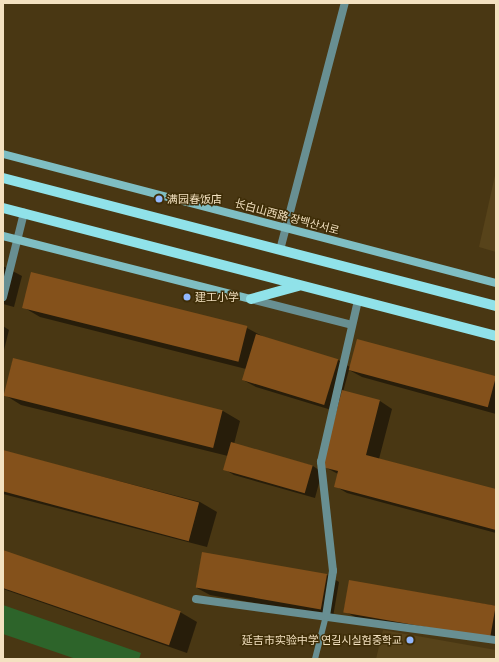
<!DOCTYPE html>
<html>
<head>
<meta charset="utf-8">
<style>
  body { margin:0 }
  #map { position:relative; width:499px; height:662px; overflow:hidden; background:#493713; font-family:Manrope,"Noto Sans SC","Noto Sans KR",sans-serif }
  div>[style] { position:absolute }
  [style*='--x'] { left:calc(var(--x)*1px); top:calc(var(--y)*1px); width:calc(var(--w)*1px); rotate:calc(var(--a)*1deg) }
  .built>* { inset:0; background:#57431a }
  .green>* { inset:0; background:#2d642a }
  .shadow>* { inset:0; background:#0007 }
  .building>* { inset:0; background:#84511b; transform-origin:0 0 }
  .lane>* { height:6px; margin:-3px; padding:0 3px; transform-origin:3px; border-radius:3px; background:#688f92 }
  .street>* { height:8px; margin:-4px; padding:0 4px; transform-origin:4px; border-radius:4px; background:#688f92 }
  .secondary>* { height:8px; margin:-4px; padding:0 4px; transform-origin:4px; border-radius:4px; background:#7fbec3 }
  .primary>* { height:10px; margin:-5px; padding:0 5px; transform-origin:5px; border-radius:5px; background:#90e2e9 }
  .dots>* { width:11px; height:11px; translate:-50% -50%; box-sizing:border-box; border:2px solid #3e2d07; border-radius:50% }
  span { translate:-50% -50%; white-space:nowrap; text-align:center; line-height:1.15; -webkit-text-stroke:3px #3e2d07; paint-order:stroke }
  .poi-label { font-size:11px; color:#f3e1c0 }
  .left { translate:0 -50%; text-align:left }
  .right { translate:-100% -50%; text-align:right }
  .street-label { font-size:11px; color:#f3e1c0 }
  .frame { position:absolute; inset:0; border:4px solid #f3e1c0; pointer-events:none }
</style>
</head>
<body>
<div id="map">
  <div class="built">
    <div style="clip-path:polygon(496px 171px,496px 252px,479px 247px)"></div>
    <div style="clip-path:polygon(383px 630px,496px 650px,496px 659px,376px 659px)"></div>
  </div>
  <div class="green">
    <div style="clip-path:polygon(3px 605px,141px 653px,139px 659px,76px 659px,3px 634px)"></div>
  </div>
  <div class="shadow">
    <div style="clip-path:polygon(3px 266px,22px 276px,14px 307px,3px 304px)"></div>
    <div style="clip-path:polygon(23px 307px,247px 328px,264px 337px,338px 360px,350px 367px,496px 377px,496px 414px,362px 377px,349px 370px,343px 392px,380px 401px,392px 409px,379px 459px,496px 490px,496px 533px,347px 493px,335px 486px,338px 474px,323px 466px,338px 412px,256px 387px,243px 380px,246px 369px,40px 317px)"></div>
    <div style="clip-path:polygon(3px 326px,9px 330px,3px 354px)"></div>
    <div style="clip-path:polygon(13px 359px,223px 411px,240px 421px,234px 444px,313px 466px,322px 472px,315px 498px,234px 475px,224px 469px,228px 456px,21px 405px,5px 395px)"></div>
    <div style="clip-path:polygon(3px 451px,200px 502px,217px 512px,207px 547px,3px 494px)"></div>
    <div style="clip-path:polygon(3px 551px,180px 612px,197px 622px,187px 653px,3px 589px)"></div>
    <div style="clip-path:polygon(203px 553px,327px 575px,339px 582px,333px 617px,210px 595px,197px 588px)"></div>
    <div style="clip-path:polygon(350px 581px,496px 606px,496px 642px,357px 618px,344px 611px)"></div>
  </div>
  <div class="building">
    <div style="left:31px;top:272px;width:223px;height:37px;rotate:14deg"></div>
    <div style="left:256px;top:334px;width:86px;height:48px;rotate:17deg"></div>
    <div style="left:357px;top:339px;width:144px;height:32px;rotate:15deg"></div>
    <div style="left:13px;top:358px;width:216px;height:39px;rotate:14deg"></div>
    <div style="clip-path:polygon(342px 390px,380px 400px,366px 455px,496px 489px,496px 530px,334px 487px,338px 471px,322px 467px)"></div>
    <div style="left:231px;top:442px;width:85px;height:29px;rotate:16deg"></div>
    <div style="left:3px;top:450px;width:203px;height:40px;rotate:15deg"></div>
    <div style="left:3px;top:550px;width:188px;height:36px;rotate:19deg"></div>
    <div style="left:202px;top:552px;width:127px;height:36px;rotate:10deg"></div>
    <div style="left:349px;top:580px;width:149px;height:33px;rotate:10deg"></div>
  </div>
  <div class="lane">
    <div style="--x:315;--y:659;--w:44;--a:-75.7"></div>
  </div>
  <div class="street">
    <div style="--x:280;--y:250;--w:255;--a:-75.3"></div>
    <div style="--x:3;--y:297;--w:87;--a:-76"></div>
    <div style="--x:251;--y:299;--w:104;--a:14.4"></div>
    <div style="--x:196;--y:599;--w:303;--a:7.8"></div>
    <div style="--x:326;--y:616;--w:46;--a:-81.2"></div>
    <div style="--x:333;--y:571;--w:110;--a:-96.3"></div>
    <div style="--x:321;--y:462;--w:166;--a:-77.1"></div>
  </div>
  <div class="secondary">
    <div style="--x:3;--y:154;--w:510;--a:14.66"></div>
    <div style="--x:3;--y:236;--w:256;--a:14.3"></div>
  </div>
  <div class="primary">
    <div style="--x:3;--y:178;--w:509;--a:14.55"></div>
    <div style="--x:3;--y:208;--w:509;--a:14.55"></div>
    <div style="--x:251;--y:299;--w:49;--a:-15.5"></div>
  </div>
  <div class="dots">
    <div style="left:159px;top:199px;background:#92b7fd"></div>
    <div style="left:187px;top:297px;background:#92b7fd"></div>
    <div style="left:410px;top:640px;background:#92b7fd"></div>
  </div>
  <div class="poi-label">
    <span class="left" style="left:167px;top:199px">满园春饭店</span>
    <span class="left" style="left:195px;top:297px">建工小学</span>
    <span class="right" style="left:402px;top:640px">延吉市实验中学 연길시실험중학교</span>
  </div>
  <div class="street-label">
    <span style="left:287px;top:217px;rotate:15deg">长白山西路 장백산서로</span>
  </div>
  <div class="frame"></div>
</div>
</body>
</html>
